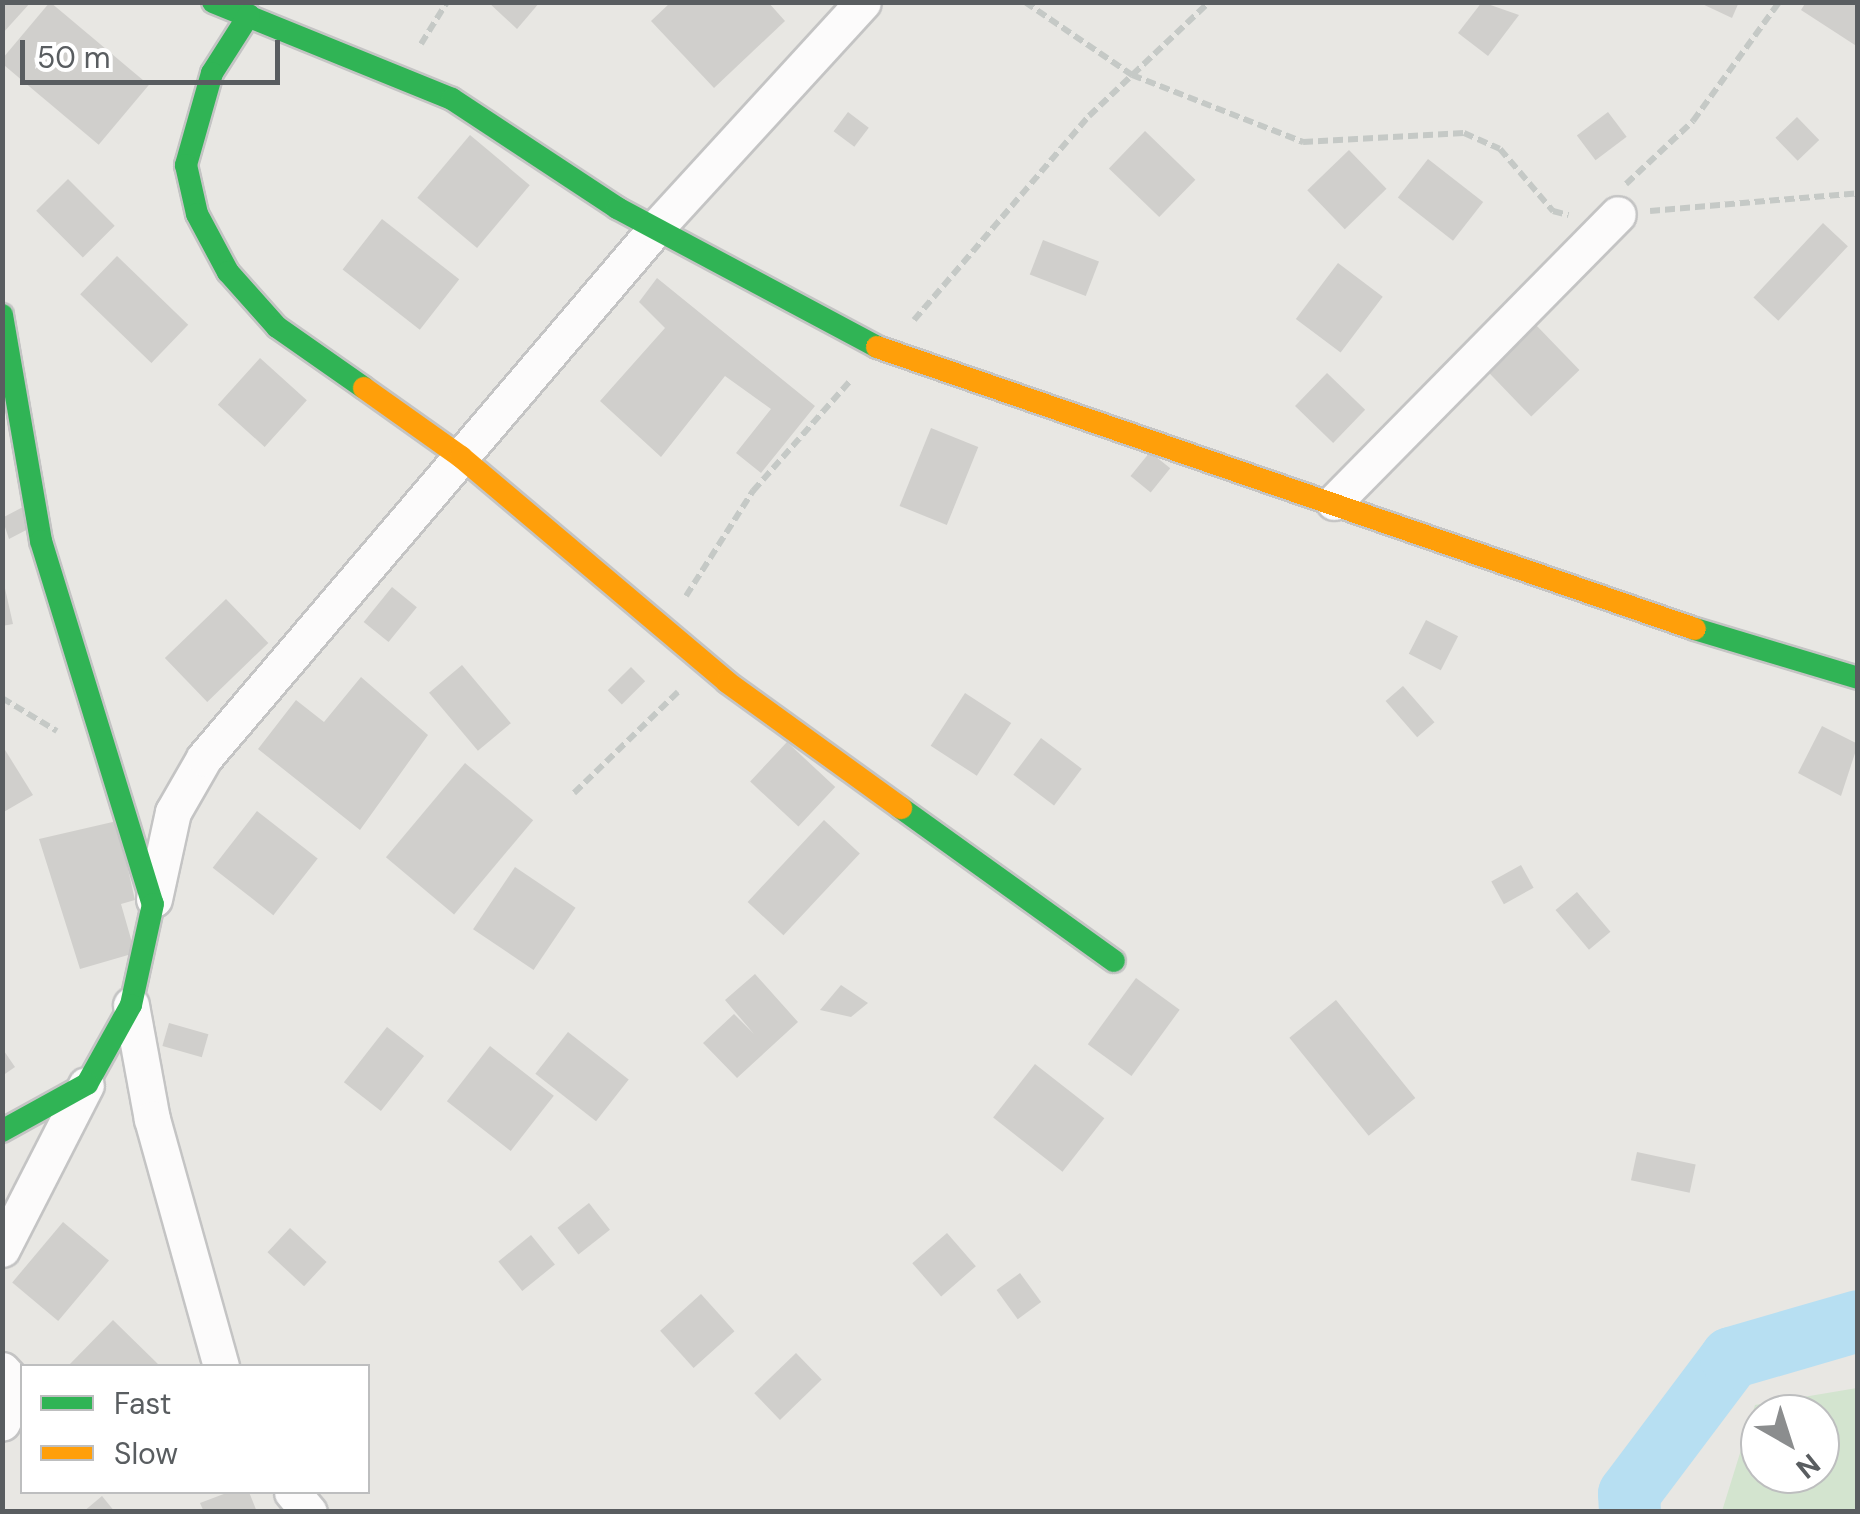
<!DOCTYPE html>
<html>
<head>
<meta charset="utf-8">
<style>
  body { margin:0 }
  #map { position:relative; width:1860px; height:1514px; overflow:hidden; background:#e8e7e3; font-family:"DM Sans",sans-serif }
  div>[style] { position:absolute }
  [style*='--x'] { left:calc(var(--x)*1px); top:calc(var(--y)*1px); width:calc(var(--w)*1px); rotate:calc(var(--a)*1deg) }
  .green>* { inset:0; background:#d3e4cf }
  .river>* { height:62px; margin:-31px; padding:0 31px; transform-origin:31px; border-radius:31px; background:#b7dff2 }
  .building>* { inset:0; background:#d0cfcc; transform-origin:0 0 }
  .path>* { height:6px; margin-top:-3px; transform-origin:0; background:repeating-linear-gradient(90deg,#c5c9c6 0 10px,transparent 0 15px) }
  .roads { filter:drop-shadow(2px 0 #c4c4c4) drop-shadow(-2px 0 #c4c4c4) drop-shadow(0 2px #c4c4c4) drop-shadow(0 -2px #c4c4c4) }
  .street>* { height:35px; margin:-17.5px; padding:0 17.5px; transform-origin:17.5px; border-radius:17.5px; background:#fcfbfb }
  .fast>* { height:22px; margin:-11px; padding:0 11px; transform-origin:11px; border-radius:11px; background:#30b455 }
  .slow>* { height:22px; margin:-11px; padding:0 11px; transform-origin:11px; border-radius:11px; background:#ff9f0a }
  span { translate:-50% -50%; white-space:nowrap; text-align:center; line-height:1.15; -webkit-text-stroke:8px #fff; paint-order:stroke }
  .frame { position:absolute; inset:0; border:5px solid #595d60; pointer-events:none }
  .legend { position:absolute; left:20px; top:1364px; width:350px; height:130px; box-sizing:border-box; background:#fff; border:2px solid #bdbebf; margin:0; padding:12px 18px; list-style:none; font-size:30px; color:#595d60 }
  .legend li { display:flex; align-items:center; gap:20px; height:50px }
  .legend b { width:50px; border:2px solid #bdbebf }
  .north { position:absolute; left:1740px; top:1394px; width:100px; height:100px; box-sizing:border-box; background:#fff; border:2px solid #bdbebf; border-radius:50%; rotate:141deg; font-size:28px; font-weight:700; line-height:40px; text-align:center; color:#595d60 }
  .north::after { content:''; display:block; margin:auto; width:35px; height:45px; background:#8b8d8e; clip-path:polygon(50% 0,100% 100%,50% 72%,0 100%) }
  .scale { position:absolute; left:20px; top:40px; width:260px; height:45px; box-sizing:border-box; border:5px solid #595d60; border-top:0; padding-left:12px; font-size:30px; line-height:35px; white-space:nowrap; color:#595d60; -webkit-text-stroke:8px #fff; paint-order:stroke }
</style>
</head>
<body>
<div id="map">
  <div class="green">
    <div style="clip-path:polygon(evenodd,1857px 1388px,1857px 1511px,1722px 1511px,1755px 1405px,1857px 1388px,1760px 1414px,1820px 1414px,1820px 1474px,1760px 1474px,1760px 1414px)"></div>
  </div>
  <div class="river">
    <div style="--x:1630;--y:1512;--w:18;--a:-93"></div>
    <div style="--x:1629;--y:1494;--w:170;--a:-53.1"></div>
    <div style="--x:1731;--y:1358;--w:132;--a:-16.2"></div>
  </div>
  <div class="building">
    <div style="clip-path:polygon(2px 2px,31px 2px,2px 34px)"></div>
    <div style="left:50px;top:2px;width:129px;height:78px;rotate:40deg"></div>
    <div style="clip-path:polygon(488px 2px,540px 2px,517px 29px)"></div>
    <div style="clip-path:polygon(671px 2px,768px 2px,785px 21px,714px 88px,651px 21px)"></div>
    <div style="clip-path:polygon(1482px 2px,1519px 15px,1488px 56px,1458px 33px)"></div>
    <div style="clip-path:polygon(1698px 2px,1739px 2px,1732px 18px)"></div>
    <div style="clip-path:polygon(1806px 2px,1858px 2px,1858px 47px,1801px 10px)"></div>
    <div style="left:848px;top:112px;width:26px;height:24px;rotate:37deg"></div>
    <div style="left:1608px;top:112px;width:31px;height:39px;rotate:53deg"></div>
    <div style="left:1797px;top:117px;width:32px;height:30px;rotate:46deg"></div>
    <div style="left:1145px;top:131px;width:70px;height:52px;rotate:44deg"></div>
    <div style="left:470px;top:135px;width:78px;height:82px;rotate:40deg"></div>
    <div style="left:1349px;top:150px;width:54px;height:58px;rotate:46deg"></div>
    <div style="left:1428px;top:159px;width:70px;height:49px;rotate:38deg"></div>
    <div style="left:68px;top:179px;width:66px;height:45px;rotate:45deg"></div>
    <div style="left:382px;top:219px;width:98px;height:64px;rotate:38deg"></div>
    <div style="left:1823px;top:223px;width:34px;height:102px;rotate:43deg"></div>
    <div style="left:1043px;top:240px;width:60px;height:37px;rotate:21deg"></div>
    <div style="left:117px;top:256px;width:99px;height:53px;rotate:44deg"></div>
    <div style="left:1338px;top:263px;width:56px;height:70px;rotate:37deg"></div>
    <div style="clip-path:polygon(657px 278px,815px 406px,761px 473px,736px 453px,771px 409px,725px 376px,661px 457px,600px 401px,665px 328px,639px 302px)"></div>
    <div style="left:1535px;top:324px;width:64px;height:67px;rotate:46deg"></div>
    <div style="left:260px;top:358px;width:63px;height:63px;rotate:42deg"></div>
    <div style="left:1327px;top:373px;width:53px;height:46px;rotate:44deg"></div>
    <div style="left:931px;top:428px;width:51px;height:84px;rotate:22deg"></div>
    <div style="left:1150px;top:452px;width:26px;height:31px;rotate:39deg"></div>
    <div style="clip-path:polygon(23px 507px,34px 526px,9px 539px,2px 518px)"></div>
    <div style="clip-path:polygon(4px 584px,13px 624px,2px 626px,2px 585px)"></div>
    <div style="left:392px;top:587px;width:32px;height:45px;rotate:39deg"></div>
    <div style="left:226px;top:599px;width:61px;height:85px;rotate:46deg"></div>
    <div style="left:1426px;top:620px;width:36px;height:38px;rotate:27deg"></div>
    <div style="left:462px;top:665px;width:76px;height:43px;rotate:50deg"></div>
    <div style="left:631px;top:667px;width:20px;height:33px;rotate:45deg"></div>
    <div style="clip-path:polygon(361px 677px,428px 735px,360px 830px,258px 749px,296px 700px,324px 722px)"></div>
    <div style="left:1403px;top:686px;width:48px;height:23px;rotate:49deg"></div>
    <div style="left:965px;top:693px;width:55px;height:63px;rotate:33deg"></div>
    <div style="clip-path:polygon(1822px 726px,1858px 744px,1841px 796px,1798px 773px)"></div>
    <div style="left:1041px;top:738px;width:51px;height:46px;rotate:37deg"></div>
    <div style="left:787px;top:742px;width:66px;height:54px;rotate:43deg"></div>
    <div style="clip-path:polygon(2px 745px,33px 795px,2px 813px)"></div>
    <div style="left:465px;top:763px;width:89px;height:123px;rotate:40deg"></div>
    <div style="left:257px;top:811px;width:77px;height:72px;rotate:38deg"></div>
    <div style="left:824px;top:820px;width:49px;height:112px;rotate:43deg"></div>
    <div style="clip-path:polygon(117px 821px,135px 900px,121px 904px,135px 953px,80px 969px,39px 839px)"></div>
    <div style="left:1521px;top:865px;width:26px;height:34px;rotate:61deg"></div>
    <div style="left:515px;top:867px;width:73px;height:75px;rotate:34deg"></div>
    <div style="left:1577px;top:892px;width:52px;height:28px;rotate:50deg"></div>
    <div style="clip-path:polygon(755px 974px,798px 1022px,737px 1078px,703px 1043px,734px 1014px,754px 1034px,725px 1000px)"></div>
    <div style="left:1136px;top:978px;width:54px;height:82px;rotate:36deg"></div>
    <div style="clip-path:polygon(841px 985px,868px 1003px,851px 1017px,820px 1010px)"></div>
    <div style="left:1336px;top:1000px;width:126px;height:60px;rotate:51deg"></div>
    <div style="left:169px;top:1023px;width:41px;height:24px;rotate:16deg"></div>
    <div style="left:387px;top:1027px;width:47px;height:70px;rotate:38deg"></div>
    <div style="left:568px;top:1032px;width:77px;height:53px;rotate:38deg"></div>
    <div style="left:490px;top:1046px;width:81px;height:70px;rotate:38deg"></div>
    <div style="clip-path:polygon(2px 1048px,15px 1067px,2px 1076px)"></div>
    <div style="left:1035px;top:1064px;width:88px;height:68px;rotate:38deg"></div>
    <div style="left:1637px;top:1152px;width:60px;height:29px;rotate:12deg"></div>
    <div style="left:589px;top:1203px;width:34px;height:40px;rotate:52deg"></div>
    <div style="left:63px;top:1222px;width:60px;height:79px;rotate:40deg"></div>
    <div style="left:290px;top:1228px;width:50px;height:33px;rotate:43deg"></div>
    <div style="left:947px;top:1233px;width:44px;height:46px;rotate:49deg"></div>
    <div style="left:531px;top:1235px;width:38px;height:42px;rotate:51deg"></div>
    <div style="left:1020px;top:1273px;width:36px;height:29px;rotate:54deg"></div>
    <div style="left:701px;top:1294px;width:50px;height:55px;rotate:48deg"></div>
    <div style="clip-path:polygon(113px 1320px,160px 1366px,68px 1366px)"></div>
    <div style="left:796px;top:1353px;width:37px;height:58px;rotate:46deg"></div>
    <div style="clip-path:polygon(229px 1492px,249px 1492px,257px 1512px,204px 1512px,200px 1503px)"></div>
    <div style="clip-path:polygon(102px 1496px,115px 1512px,83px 1512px)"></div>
  </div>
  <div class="path">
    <div style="--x:1025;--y:2;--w:130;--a:34.3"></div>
    <div style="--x:1132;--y:75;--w:184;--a:21.4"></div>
    <div style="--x:1303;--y:142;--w:161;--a:-3.2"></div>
    <div style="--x:1464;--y:133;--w:39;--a:24"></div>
    <div style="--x:1500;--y:149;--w:82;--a:49.5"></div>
    <div style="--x:1553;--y:211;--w:16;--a:15"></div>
    <div style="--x:421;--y:44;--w:49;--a:-58.2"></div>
    <div style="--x:1626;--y:184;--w:92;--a:-43.2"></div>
    <div style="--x:1693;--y:121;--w:147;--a:-54.1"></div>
    <div style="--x:1650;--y:211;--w:209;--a:-4.9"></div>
    <div style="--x:914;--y:320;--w:269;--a:-49.4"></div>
    <div style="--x:1089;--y:116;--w:166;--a:-43.5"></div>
    <div style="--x:686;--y:596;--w:125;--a:-57.5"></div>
    <div style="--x:753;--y:491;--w:148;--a:-48.6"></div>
    <div style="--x:2;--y:698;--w:64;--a:31"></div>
    <div style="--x:574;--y:793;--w:145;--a:-44.2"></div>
  </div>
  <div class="roads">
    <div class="street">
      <div style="--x:1334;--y:502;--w:404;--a:-45.4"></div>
      <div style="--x:154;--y:899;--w:89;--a:-77.7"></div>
      <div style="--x:173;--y:812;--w:62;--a:-60.1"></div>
      <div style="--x:204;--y:758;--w:697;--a:-49.54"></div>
      <div style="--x:656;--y:228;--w:306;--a:-47.5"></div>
      <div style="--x:131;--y:1005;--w:116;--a:79.6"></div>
      <div style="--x:152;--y:1119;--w:256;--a:74.4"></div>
      <div style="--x:2;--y:1249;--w:184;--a:-62.9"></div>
      <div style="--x:2;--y:1370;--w:23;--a:47"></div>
      <div style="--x:18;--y:1387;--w:39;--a:114"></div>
      <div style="--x:292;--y:1492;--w:26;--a:50"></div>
    </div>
    <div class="fast">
      <div style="--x:213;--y:2;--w:258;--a:22.1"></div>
      <div style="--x:452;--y:99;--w:198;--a:33.4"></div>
      <div style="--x:617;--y:208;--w:295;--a:28.1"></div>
      <div style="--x:249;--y:15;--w:69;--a:122.5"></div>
      <div style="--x:212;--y:73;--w:96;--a:105.8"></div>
      <div style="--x:186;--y:165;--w:50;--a:77.3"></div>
      <div style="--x:197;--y:214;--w:66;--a:61.9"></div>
      <div style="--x:228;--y:272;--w:74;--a:48.3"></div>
      <div style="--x:277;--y:327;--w:106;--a:35"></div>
      <div style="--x:2;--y:315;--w:229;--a:80.2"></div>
      <div style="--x:41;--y:541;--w:380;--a:72.9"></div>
      <div style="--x:153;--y:904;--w:103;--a:102.3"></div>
      <div style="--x:131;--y:1005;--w:90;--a:119.1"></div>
      <div style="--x:87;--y:1084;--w:97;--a:151.1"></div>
      <div style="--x:1695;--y:629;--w:170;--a:16.7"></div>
      <div style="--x:901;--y:808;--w:262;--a:35.7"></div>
    </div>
    <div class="slow">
      <div style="--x:877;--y:347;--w:865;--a:19.02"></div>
      <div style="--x:364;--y:388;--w:119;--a:35.4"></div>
      <div style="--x:461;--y:457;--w:348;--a:40.2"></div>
      <div style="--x:727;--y:682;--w:215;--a:35.9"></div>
    </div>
  </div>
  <div class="frame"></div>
  <ul class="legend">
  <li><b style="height:12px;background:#30b455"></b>Fast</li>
  <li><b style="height:12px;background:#ff9f0a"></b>Slow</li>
  </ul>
  <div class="north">N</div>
  <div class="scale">50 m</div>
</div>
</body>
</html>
